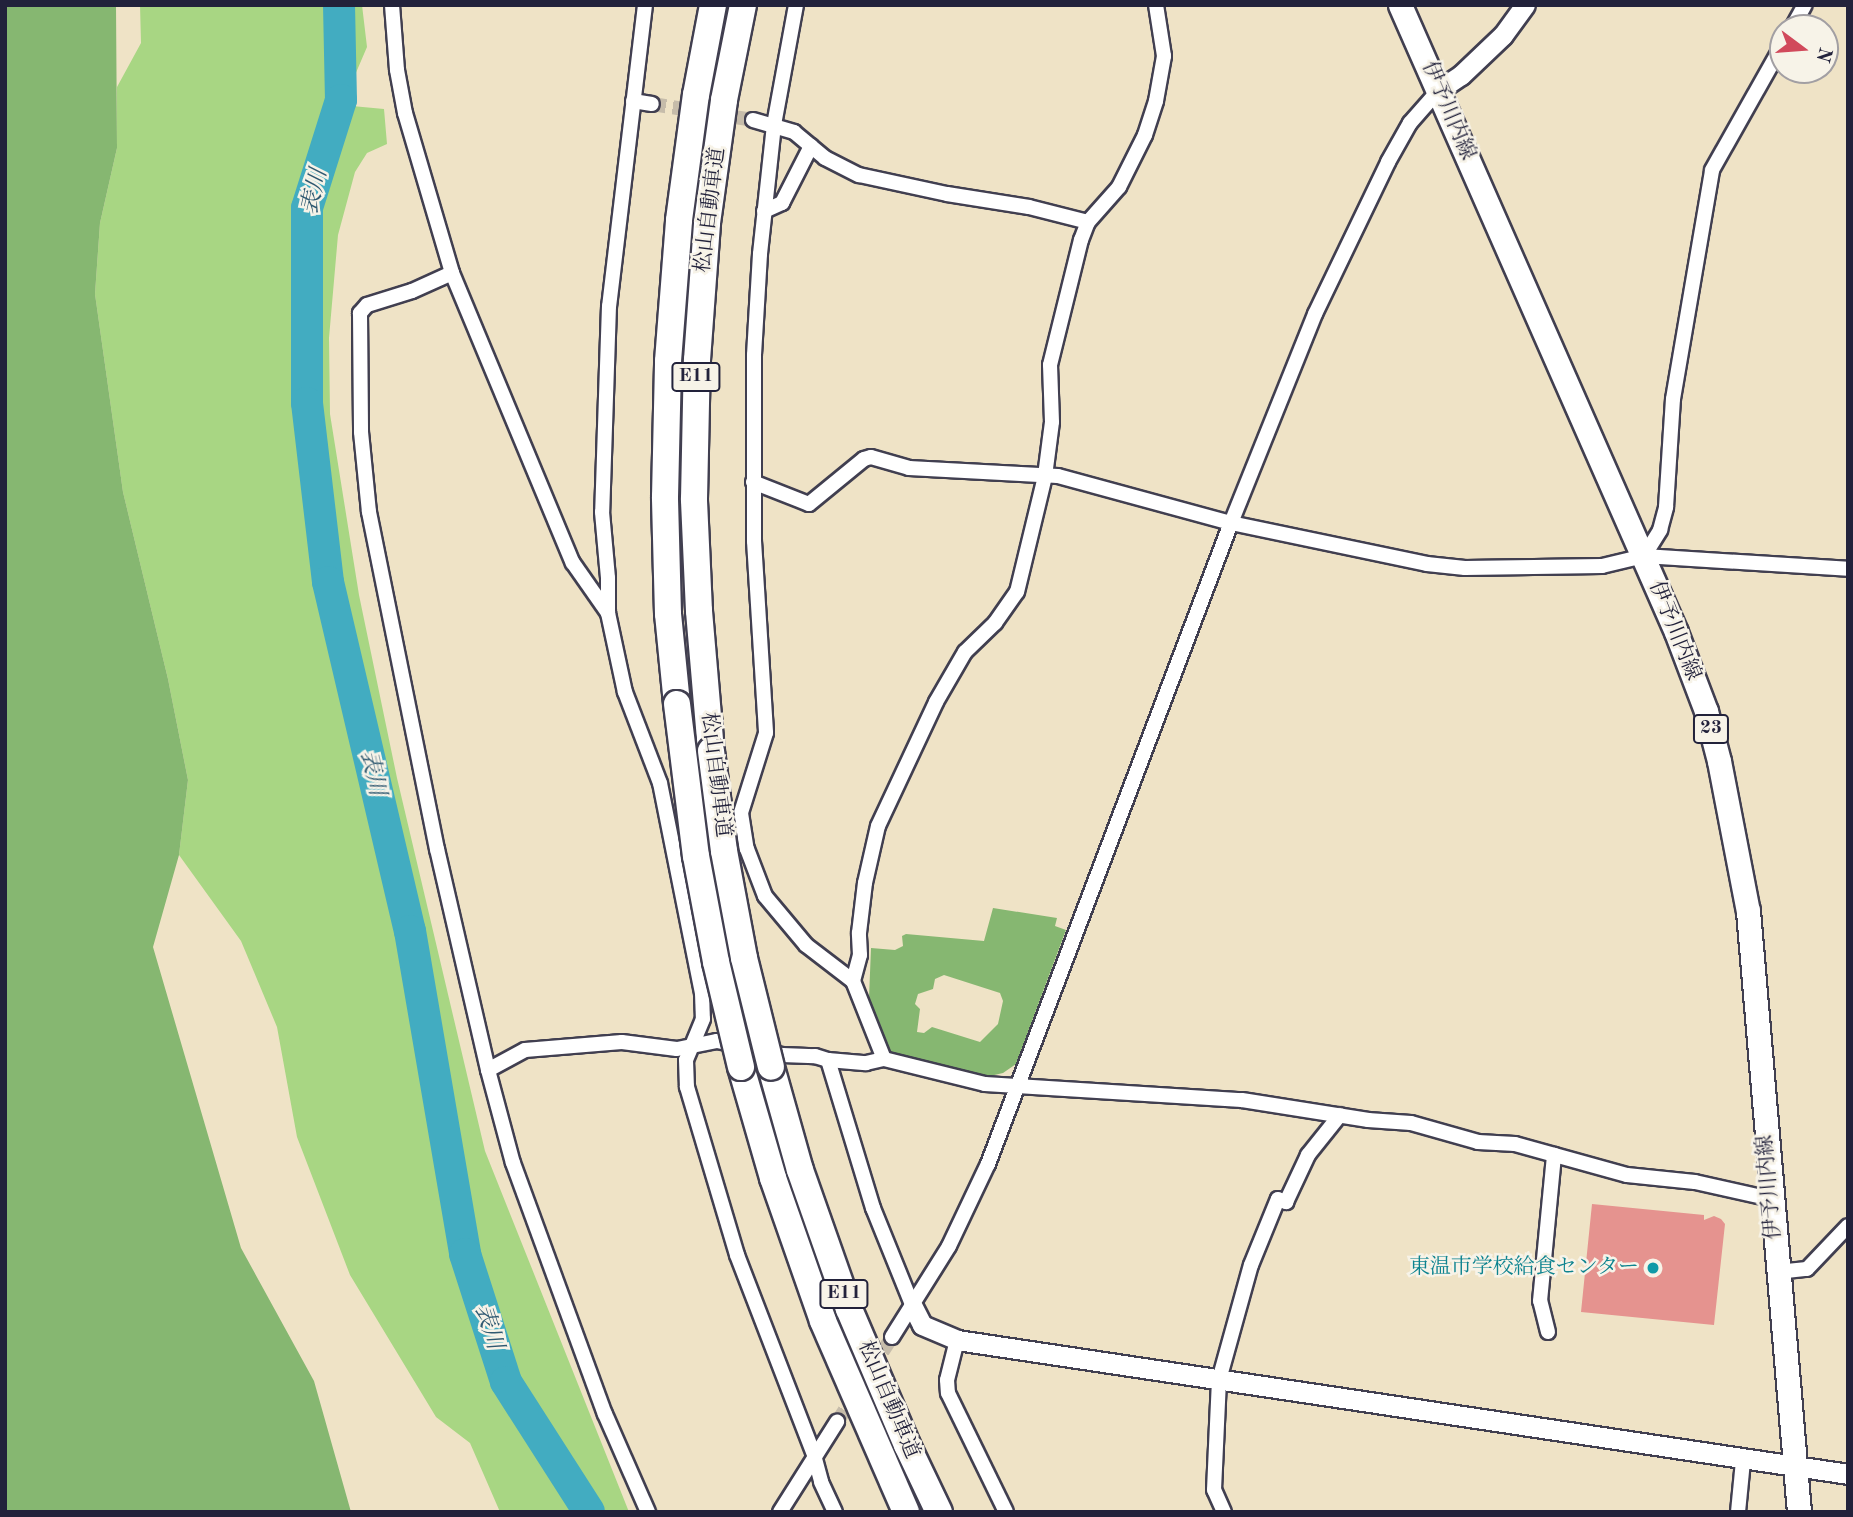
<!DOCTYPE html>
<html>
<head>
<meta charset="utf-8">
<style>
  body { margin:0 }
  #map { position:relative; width:1853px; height:1517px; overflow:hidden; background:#efe3c6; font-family:"Old Standard TT","Noto Serif JP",serif }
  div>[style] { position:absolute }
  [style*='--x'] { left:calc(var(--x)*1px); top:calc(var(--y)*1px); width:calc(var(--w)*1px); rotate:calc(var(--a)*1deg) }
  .green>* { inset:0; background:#a8d683 }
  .forest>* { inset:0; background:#86b771 }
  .river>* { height:32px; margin:-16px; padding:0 16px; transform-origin:16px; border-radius:16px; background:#42acc1 }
  .building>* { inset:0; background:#e5938f }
  .street-tunnel>* { height:14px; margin-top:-7px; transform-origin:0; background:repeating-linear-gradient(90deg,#c6bcaa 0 14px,transparent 0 21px) }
  .roads { filter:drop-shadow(2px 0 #413f50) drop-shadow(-2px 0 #413f50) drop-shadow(0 2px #413f50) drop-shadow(0 -2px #413f50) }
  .street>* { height:14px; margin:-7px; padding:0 7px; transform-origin:7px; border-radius:7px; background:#fff }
  .secondary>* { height:19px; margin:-9.5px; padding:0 9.5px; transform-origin:9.5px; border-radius:9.5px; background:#fff }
  .primary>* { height:23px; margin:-11.5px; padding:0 11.5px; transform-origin:11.5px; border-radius:11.5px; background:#fff }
  .highway>* { height:26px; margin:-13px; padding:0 13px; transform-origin:13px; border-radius:13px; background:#fff }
  .bridges { filter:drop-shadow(2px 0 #413f50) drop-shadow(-2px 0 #413f50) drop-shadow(0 2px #413f50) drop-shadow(0 -2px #413f50) }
  .highway-bridge>* { height:26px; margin:-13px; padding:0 13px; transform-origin:13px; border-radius:13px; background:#fff }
  .dots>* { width:19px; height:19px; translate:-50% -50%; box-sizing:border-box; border:4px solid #f7f3e8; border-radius:50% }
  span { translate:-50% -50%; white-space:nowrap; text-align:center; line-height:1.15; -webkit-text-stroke:5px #f7f3e8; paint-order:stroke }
  .shield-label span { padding:2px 5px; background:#f7f3e8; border:2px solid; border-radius:5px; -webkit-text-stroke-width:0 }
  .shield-label { font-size:19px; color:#22223b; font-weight:700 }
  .street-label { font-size:21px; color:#22223b }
  .culture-label { font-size:21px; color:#0d838f }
  .right { translate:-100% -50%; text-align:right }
  .water-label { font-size:23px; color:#2f5971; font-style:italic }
  .frame { position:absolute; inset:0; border:7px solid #22223b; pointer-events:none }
  .north { position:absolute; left:1769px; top:14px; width:70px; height:70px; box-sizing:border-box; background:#f7f3e8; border:2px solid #a29fa3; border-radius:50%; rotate:106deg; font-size:19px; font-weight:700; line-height:28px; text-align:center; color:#22223b }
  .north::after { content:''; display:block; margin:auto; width:24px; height:32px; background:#d1495b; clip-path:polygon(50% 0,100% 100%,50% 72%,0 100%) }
</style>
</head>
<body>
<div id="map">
  <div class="green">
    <div style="clip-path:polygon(140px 5px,362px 5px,367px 47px,352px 82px,352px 106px,384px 109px,387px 144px,367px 153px,355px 172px,338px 235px,329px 338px,330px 414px,359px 595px,397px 778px,485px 1151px,629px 1512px,500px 1512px,470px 1443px,436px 1417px,350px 1275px,297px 1137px,277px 1027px,241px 941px,179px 855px,188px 780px,168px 679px,123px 492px,95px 294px,100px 223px,117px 148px,117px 87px,141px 43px)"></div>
  </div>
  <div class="forest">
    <div style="clip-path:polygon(5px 5px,116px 5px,117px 148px,100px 223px,95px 294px,123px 492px,168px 679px,188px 780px,179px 855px,153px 947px,241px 1248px,314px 1381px,351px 1512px,5px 1512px)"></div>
    <div style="clip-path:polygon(evenodd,993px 908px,1057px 918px,1055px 926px,1066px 930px,1016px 1064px,1003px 1073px,990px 1076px,946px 1068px,888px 1052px,869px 998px,871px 948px,895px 950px,903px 946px,902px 936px,906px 934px,984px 941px,993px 908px,944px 975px,1000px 993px,1003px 1001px,998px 1024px,980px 1042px,932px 1027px,924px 1033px,917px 1032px,920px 1009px,915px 1004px,918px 994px,933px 989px,935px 979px,944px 975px)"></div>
  </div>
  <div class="river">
    <div style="--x:339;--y:5;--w:95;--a:88.8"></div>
    <div style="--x:341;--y:100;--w:113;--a:107.5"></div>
    <div style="--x:307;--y:208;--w:195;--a:90"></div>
    <div style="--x:307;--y:403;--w:180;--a:83.3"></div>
    <div style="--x:328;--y:582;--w:359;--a:76.8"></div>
    <div style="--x:410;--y:931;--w:328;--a:80.3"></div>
    <div style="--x:465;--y:1254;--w:134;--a:72.2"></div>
    <div style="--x:506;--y:1382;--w:154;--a:57.4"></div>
  </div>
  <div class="building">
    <div style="clip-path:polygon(1592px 1204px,1704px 1215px,1704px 1220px,1714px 1216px,1721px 1219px,1725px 1224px,1714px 1325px,1581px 1312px)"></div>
  </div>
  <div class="street-tunnel">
    <div style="--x:652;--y:104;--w:102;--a:9"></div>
    <div style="--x:837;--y:1422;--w:101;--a:-57.1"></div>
  </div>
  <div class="roads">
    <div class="street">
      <div style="--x:392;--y:5;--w:65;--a:85.6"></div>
      <div style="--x:397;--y:70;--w:44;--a:79.5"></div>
      <div style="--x:405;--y:113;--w:167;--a:73.6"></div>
      <div style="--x:452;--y:273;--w:314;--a:67.4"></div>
      <div style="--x:573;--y:563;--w:61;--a:55"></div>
      <div style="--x:645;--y:5;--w:303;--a:96.8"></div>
      <div style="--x:609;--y:306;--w:206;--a:91.9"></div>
      <div style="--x:602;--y:512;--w:66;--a:84.8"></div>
      <div style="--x:608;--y:578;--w:35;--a:90"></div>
      <div style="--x:608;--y:613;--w:81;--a:77.9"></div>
      <div style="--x:625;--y:692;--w:97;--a:69"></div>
      <div style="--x:660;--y:783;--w:214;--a:78.7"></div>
      <div style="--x:702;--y:993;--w:26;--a:88"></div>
      <div style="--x:703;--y:1019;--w:44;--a:112.5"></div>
      <div style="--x:686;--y:1060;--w:27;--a:88"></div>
      <div style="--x:687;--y:1087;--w:175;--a:73.4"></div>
      <div style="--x:737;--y:1255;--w:214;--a:68.9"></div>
      <div style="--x:814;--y:1455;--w:28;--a:75"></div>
      <div style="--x:821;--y:1482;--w:33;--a:65"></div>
      <div style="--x:796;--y:5;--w:122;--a:100.4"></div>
      <div style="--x:774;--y:125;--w:130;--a:96.2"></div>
      <div style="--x:760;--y:254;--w:101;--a:93.4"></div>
      <div style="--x:754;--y:355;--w:186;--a:90"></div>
      <div style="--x:754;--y:541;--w:192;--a:86.4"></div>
      <div style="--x:766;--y:733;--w:84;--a:107.4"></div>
      <div style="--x:741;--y:813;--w:36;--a:81"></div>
      <div style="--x:747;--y:849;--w:50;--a:69"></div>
      <div style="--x:765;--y:896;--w:64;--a:50.1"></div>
      <div style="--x:806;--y:945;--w:59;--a:37.5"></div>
      <div style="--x:853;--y:981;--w:84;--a:68.3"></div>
      <div style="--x:1792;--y:28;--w:26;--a:-61"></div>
      <div style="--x:633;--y:101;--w:19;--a:9"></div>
      <div style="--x:753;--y:120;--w:43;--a:16.3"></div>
      <div style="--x:794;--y:132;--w:40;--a:40"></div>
      <div style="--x:825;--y:158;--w:38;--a:27"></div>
      <div style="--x:859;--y:175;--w:90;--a:12.2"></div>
      <div style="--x:947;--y:194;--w:83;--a:9"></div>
      <div style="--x:1029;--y:207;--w:61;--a:14.3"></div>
      <div style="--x:764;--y:211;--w:20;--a:-24"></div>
      <div style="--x:782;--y:203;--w:64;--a:-63"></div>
      <div style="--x:452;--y:273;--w:44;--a:155.8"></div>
      <div style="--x:412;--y:291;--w:47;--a:162.7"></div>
      <div style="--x:367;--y:305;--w:11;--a:131"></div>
      <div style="--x:360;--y:313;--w:119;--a:89.5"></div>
      <div style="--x:361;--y:432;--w:80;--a:84.3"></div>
      <div style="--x:369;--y:512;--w:344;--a:78.6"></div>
      <div style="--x:437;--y:849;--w:227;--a:77"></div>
      <div style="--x:488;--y:1070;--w:96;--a:75"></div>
      <div style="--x:513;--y:1163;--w:267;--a:69.9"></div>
      <div style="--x:605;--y:1414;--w:107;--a:66.3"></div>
      <div style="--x:753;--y:482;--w:60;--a:21.4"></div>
      <div style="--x:809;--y:504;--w:71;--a:-39.3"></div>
      <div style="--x:864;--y:459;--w:7;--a:-16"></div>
      <div style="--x:871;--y:457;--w:40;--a:16"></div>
      <div style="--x:909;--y:468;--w:149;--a:3.1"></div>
      <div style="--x:1058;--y:476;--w:179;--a:15.2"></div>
      <div style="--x:1231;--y:523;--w:200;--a:11.8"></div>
      <div style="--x:1427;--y:564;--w:38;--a:6"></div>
      <div style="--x:1465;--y:568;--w:137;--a:-0.8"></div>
      <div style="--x:1602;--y:566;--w:43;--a:-13.4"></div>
      <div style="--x:1644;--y:556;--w:204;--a:3.6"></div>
      <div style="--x:1644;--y:556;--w:31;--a:-58"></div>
      <div style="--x:1660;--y:530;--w:24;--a:-75"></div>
      <div style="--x:1666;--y:507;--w:108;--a:-86.3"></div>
      <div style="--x:1673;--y:399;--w:232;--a:-80.3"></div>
      <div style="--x:1712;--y:170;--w:145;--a:-60.6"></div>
      <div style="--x:853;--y:981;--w:27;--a:-75"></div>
      <div style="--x:860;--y:955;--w:22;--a:-93"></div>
      <div style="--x:859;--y:933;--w:50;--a:-83.2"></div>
      <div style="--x:865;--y:883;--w:58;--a:-77.2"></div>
      <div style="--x:878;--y:826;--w:137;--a:-64.9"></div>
      <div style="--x:936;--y:702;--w:58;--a:-59.9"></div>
      <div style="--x:965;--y:652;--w:42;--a:-44"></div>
      <div style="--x:995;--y:623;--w:38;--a:-55"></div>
      <div style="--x:1017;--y:592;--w:119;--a:-76.4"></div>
      <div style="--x:1045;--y:476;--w:54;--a:-82.6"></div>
      <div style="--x:1052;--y:422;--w:57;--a:-92"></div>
      <div style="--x:1050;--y:365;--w:129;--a:-76.1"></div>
      <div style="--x:1081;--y:240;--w:19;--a:-69"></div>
      <div style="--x:1088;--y:222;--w:47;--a:-48.5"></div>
      <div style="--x:1119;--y:187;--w:58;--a:-63.4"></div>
      <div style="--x:1145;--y:135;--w:36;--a:-72"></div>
      <div style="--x:1156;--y:101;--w:46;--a:-79.9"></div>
      <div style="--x:1164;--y:56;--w:52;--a:-98.9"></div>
      <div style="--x:828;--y:1060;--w:155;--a:73.1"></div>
      <div style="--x:873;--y:1208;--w:107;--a:68"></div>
      <div style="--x:488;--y:1070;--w:42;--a:-28.4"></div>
      <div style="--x:525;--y:1050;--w:97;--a:-4.7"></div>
      <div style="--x:622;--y:1042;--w:55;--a:7.3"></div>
      <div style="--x:677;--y:1049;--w:41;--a:-11.3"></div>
      <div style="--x:717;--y:1041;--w:66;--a:12.2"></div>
      <div style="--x:782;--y:1055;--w:33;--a:2"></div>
      <div style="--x:815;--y:1056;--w:14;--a:17"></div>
      <div style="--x:828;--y:1060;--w:38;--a:5"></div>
      <div style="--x:866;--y:1063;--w:18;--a:-13"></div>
      <div style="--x:884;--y:1059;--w:104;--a:13.9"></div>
      <div style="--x:985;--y:1084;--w:257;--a:3.6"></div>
      <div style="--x:1242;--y:1100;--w:128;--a:9"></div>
      <div style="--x:1368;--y:1120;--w:43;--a:4"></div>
      <div style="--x:1411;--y:1123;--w:70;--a:15.8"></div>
      <div style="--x:1478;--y:1142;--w:37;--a:3"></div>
      <div style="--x:1515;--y:1144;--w:116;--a:15.5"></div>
      <div style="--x:1627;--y:1175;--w:68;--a:5.9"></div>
      <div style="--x:1695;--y:1182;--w:78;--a:12.6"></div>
      <div style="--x:1777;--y:1272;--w:30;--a:-6"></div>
      <div style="--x:1807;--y:1269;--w:59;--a:-46.4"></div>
      <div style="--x:1548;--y:1332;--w:32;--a:-104"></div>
      <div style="--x:1540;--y:1301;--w:147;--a:-84.5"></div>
      <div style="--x:892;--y:1337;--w:107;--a:-57.9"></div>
      <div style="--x:949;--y:1246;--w:91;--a:-64.6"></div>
      <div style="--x:988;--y:1164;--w:686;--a:-69.24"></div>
      <div style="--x:1231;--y:523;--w:225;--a:-68.1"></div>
      <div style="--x:1315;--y:314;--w:169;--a:-64.3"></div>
      <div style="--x:1388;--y:162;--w:45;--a:-60.6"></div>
      <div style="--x:1410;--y:123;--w:45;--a:-48.6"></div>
      <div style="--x:957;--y:1340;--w:41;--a:104"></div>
      <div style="--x:947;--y:1380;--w:13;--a:86"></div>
      <div style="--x:948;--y:1393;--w:132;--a:64"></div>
      <div style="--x:780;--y:1512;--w:107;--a:-57.7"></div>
      <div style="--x:1224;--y:1512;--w:24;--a:-114"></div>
      <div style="--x:1214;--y:1490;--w:110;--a:-87.4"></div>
      <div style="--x:1219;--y:1380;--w:119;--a:-74.5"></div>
      <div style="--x:1251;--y:1265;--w:71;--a:-67.8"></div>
      <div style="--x:1278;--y:1199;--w:9;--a:21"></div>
      <div style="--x:1286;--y:1202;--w:52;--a:-64.9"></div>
      <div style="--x:1308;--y:1155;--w:51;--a:-51.3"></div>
      <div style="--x:1738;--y:1512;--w:51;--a:-84.4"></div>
    </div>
    <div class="secondary">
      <div style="--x:1440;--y:89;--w:25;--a:-34"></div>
      <div style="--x:1461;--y:75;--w:58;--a:-43.6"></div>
      <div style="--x:1503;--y:35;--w:37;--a:-54"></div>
      <div style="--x:913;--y:1307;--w:20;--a:63"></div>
      <div style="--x:922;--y:1325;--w:38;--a:23"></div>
      <div style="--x:957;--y:1340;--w:901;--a:8.55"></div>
    </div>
    <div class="primary">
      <div style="--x:1400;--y:5;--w:685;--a:66.24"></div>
      <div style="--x:1676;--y:632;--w:85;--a:69.2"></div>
      <div style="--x:1706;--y:711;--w:52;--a:75.4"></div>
      <div style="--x:1719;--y:761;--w:153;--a:79.1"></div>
      <div style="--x:1748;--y:911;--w:603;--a:85.15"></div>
    </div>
    <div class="highway">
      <div style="--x:677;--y:704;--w:90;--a:-95.7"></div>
      <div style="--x:668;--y:614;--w:117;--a:-91.5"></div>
      <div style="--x:665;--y:497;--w:136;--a:-88.7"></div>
      <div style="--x:668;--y:361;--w:141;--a:-85.5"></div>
      <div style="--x:679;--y:220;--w:126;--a:-82.3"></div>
      <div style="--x:696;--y:95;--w:92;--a:-79.3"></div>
      <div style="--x:711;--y:751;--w:141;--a:-94.9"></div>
      <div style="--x:699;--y:611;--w:112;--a:-92.6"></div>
      <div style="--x:694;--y:499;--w:139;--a:-88.8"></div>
      <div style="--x:697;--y:360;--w:137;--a:-85.8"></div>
      <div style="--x:707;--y:223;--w:124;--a:-82.1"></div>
      <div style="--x:724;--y:100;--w:97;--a:-78.7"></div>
      <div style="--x:741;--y:1067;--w:116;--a:73.9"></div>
      <div style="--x:773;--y:1178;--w:151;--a:70.7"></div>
      <div style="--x:823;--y:1321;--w:208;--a:66.5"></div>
      <div style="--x:771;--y:1067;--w:107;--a:74.3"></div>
      <div style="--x:800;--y:1170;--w:147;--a:70.6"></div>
      <div style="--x:849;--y:1309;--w:148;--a:66.9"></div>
      <div style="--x:907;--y:1445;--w:74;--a:64.5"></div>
    </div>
  </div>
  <div class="bridges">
    <div class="highway-bridge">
      <div style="--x:677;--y:704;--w:153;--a:82.9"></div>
      <div style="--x:696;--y:856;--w:108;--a:79.3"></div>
      <div style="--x:716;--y:962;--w:108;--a:76.6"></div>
      <div style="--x:711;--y:751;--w:101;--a:82.6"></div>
      <div style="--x:724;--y:851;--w:109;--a:79.4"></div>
      <div style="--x:744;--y:958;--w:112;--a:76.1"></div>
    </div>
  </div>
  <div class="dots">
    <div style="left:1653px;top:1268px;background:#0f9aa8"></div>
  </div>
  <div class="shield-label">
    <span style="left:696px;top:377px">E11</span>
    <span style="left:1711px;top:729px">23</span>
    <span style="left:844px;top:1294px">E11</span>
  </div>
  <div class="street-label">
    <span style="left:1448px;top:111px;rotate:67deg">伊予川内線</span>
    <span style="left:711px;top:210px;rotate:-83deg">松山自動車道</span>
    <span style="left:1674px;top:631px;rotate:68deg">伊予川内線</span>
    <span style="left:715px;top:775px;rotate:83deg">松山自動車道</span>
    <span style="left:1770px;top:1187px;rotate:-95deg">伊予川内線</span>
    <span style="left:888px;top:1400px;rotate:67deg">松山自動車道</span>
  </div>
  <div class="culture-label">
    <span class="right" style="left:1639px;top:1268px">東温市学校給食センター</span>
  </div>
  <div class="water-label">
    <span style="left:315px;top:192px;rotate:-77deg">表川</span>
    <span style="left:372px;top:773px;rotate:77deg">表川</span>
    <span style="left:488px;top:1327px;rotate:72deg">表川</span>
  </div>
  <div class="frame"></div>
  <div class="north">N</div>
</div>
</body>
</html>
